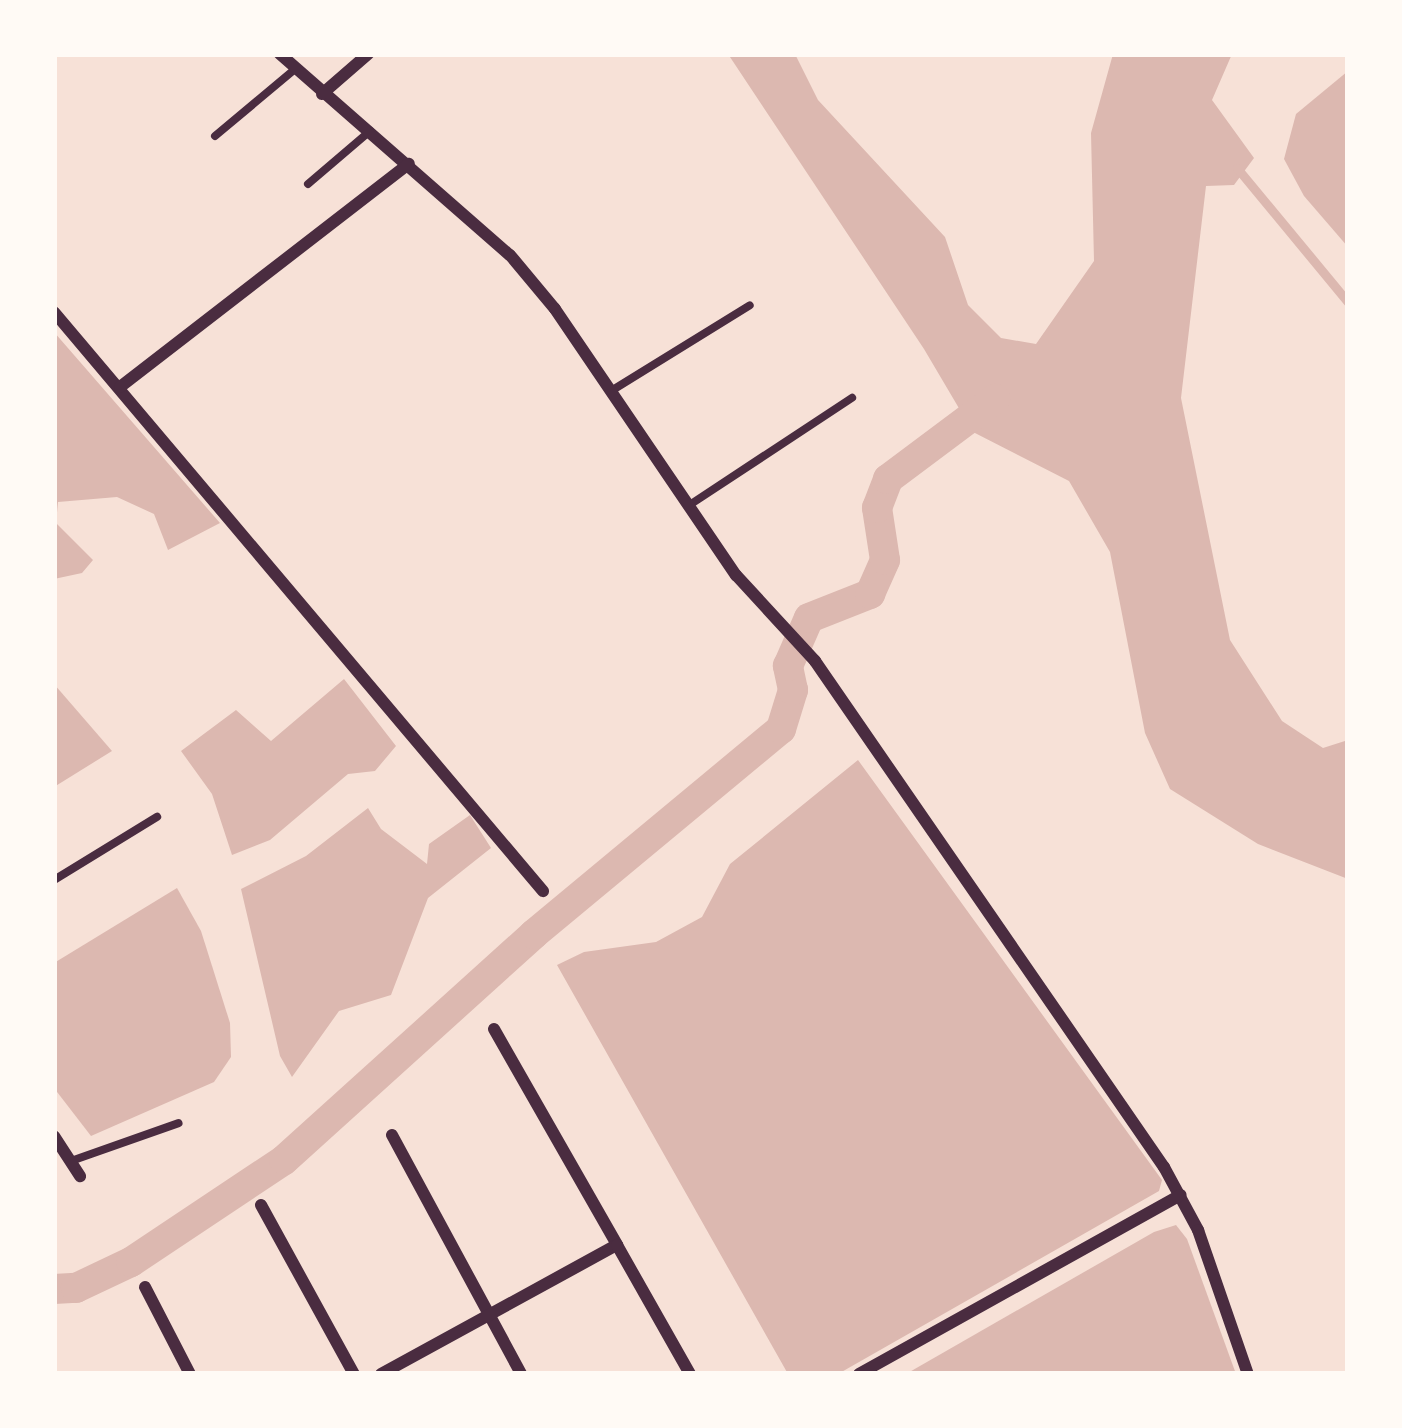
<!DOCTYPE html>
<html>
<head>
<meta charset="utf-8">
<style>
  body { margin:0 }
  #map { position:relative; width:1402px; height:1428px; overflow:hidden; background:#f7e1d7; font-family:"Zilla Slab",serif }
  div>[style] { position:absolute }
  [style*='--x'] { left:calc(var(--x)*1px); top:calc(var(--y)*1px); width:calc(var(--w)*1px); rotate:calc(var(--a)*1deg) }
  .water>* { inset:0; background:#dcb8b0 }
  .stream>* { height:9px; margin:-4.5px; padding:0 4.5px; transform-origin:4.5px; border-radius:4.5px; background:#dcb8b0 }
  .canal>* { height:30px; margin:-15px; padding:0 15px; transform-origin:15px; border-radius:15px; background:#dcb8b0 }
  .service>* { height:8px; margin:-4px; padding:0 4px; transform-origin:4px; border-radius:4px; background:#4a2c40 }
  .minor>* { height:12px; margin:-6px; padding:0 6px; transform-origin:6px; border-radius:6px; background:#4a2c40 }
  span { translate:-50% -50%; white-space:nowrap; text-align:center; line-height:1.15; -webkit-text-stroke:9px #fffaf5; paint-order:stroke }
  .frame { position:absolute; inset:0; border:57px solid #fffaf5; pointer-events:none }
</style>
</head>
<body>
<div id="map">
  <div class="water">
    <div style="clip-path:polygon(728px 54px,795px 54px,818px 100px,945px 237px,968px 305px,1001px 338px,1036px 344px,1094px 261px,1091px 133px,1113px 54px,1232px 54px,1212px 100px,1254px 158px,1234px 185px,1206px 186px,1181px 398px,1230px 640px,1282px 721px,1323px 748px,1348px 740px,1348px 879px,1258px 844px,1170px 789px,1145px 733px,1110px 552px,1069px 481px,973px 432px,924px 349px)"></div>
    <div style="clip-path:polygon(1348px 71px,1348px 247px,1304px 196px,1284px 159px,1296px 114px)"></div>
    <div style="clip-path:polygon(54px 332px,220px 523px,168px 550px,154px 514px,117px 497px,58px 502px,56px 523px,93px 560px,82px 573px,54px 579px)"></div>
    <div style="clip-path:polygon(344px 679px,396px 746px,375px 771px,348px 774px,270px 840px,232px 855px,212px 794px,181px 751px,236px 710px,271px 741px)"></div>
    <div style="clip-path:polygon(54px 684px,112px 751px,54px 787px)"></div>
    <div style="clip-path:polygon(858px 760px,1162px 1180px,1159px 1191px,838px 1374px,788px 1374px,557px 965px,584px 952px,656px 942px,702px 917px,730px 864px)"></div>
    <div style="clip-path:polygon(368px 808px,381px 829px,427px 864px,429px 844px,470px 815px,491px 848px,428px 898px,391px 995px,339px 1011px,292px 1077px,280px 1056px,241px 889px,306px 856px)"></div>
    <div style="clip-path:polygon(177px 888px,201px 931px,230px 1023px,231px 1057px,214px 1082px,91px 1136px,54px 1088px,54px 963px)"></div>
    <div style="clip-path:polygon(1176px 1225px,1187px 1239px,1236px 1374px,906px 1374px,1154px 1232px)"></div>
  </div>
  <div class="stream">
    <div style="--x:1237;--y:168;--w:174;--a:50.4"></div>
  </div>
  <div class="canal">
    <div style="--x:54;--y:1289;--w:22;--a:-3"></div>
    <div style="--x:76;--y:1288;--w:61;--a:-25.3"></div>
    <div style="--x:131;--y:1262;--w:184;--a:-33.7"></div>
    <div style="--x:284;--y:1160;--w:337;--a:-42.1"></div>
    <div style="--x:534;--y:934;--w:321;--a:-39.7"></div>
    <div style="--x:781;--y:729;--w:41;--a:-72.9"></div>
    <div style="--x:793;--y:690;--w:25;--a:-102"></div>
    <div style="--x:788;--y:666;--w:52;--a:-66.4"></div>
    <div style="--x:809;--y:618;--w:66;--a:-21.5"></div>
    <div style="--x:870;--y:594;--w:37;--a:-66"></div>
    <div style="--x:885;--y:560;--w:53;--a:-98.7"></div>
    <div style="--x:877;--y:508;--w:31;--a:-69"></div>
    <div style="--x:888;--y:479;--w:134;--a:-36.8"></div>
  </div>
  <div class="service">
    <div style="--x:215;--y:136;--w:104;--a:-39.9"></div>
    <div style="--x:308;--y:184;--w:82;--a:-40.5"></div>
    <div style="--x:611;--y:391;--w:163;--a:-31.7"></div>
    <div style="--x:691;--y:504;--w:193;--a:-33.4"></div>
    <div style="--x:54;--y:880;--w:121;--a:-31.5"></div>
    <div style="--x:71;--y:1161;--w:114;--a:-19.4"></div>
  </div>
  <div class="minor">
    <div style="--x:280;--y:54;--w:305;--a:41.2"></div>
    <div style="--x:510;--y:255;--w:70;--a:50.2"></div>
    <div style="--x:555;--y:309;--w:322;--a:55.8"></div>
    <div style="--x:736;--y:575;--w:117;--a:47.4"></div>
    <div style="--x:815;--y:661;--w:615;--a:55.41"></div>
    <div style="--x:1164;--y:1167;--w:72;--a:61.6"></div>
    <div style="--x:1198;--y:1230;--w:152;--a:70.9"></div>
    <div style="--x:322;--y:94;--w:61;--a:-41"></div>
    <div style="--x:54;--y:312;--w:758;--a:49.82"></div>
    <div style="--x:120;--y:387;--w:365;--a:-37.7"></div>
    <div style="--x:494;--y:1029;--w:249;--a:60.3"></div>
    <div style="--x:392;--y:1135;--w:272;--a:61.6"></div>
    <div style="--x:54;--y:1136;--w:48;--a:57"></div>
    <div style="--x:261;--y:1205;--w:193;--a:61.2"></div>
    <div style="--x:145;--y:1287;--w:98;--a:62.7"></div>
    <div style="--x:381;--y:1374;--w:269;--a:-28.7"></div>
    <div style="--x:617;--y:1245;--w:148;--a:60.5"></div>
    <div style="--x:859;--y:1374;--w:368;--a:-29.1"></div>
  </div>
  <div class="frame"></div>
</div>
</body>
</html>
